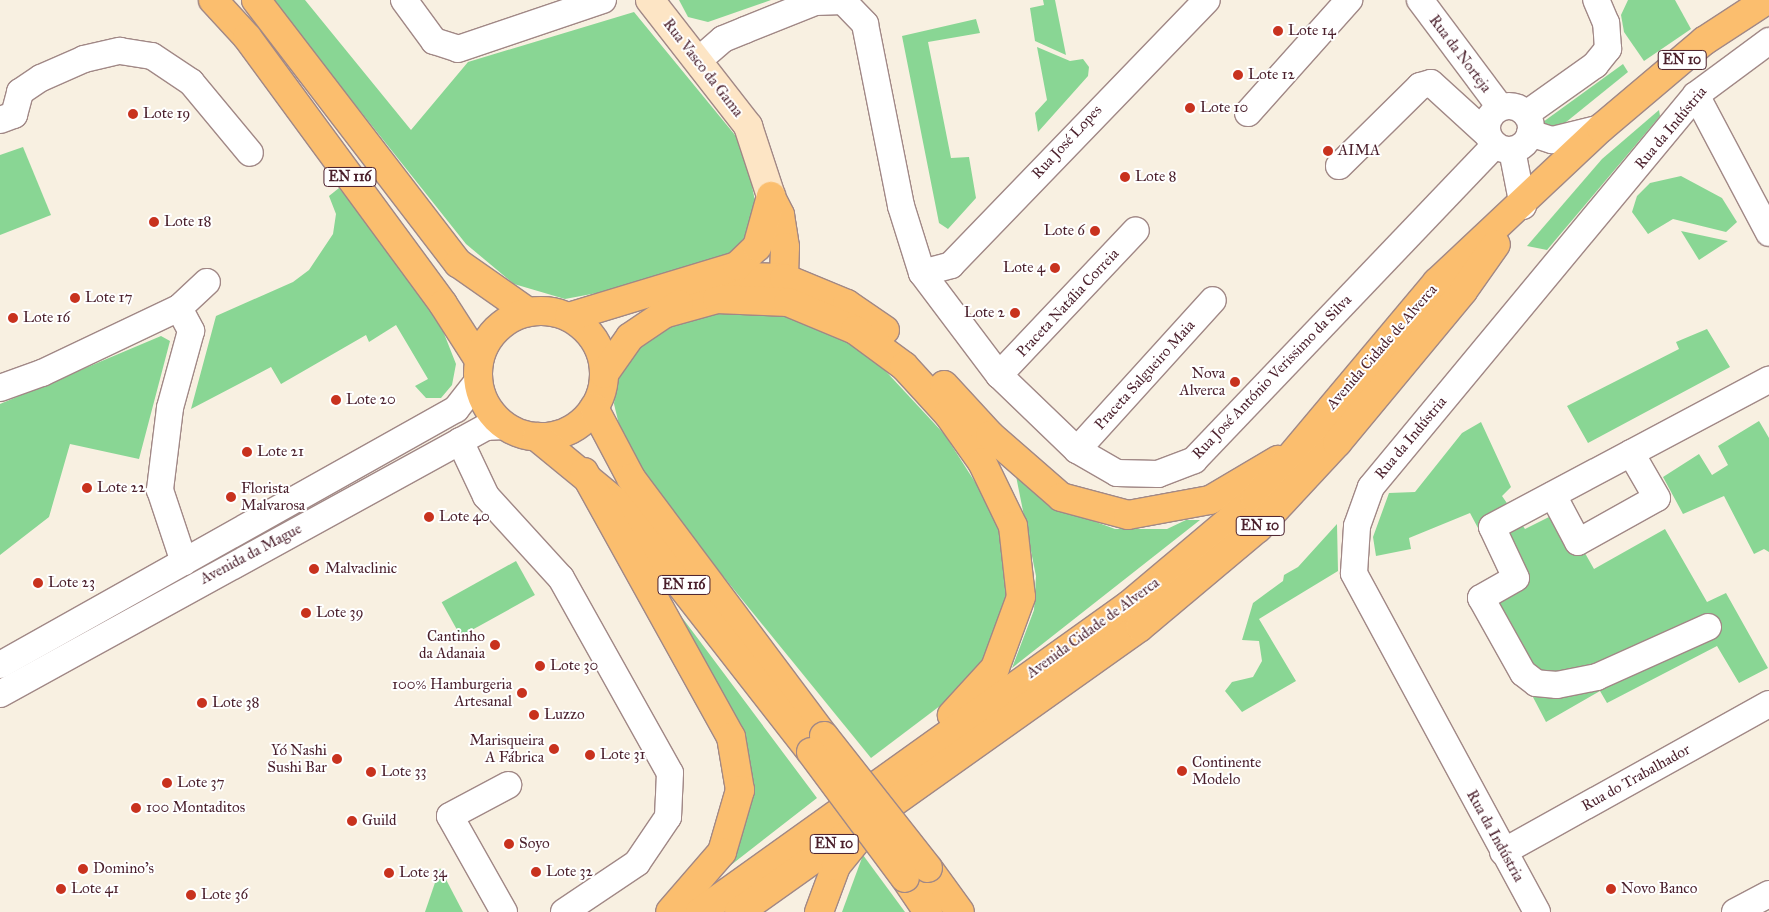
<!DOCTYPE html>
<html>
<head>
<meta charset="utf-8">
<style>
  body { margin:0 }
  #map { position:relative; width:1769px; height:912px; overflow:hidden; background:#f8f0e1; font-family:"IM FELL Great Primer",serif }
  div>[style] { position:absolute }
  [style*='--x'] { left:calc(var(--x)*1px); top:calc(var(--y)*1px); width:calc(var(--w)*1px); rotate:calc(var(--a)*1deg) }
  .green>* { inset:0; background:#89d694; transform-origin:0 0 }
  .roads { filter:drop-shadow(1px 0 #a18886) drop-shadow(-1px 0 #a18886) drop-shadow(0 1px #a18886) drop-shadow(0 -1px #a18886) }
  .street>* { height:26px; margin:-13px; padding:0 13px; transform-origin:13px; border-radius:13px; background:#fff }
  .street>.ring { margin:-13px; padding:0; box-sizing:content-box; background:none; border:26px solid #fff; border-radius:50% }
  .secondary>* { height:28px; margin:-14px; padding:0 14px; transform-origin:14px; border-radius:14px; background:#fde5c5 }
  .primary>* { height:28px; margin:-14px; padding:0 14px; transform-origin:14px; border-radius:14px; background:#fbbe6e }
  .primary>.ring { margin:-14px; padding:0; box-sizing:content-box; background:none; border:28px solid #fbbe6e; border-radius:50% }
  .bridges { filter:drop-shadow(1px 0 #a18886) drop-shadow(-1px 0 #a18886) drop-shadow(0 1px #a18886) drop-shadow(0 -1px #a18886) }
  .primary-bridge>* { height:28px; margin:-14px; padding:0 14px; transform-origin:14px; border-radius:14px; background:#fbbe6e }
  .dots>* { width:14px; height:14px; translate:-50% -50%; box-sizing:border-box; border:2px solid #fff; border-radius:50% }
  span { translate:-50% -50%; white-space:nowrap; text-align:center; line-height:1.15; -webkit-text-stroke:4px #fff; paint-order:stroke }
  .shield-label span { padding:1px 4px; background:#fff; border:1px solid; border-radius:4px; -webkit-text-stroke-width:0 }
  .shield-label { font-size:14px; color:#4a1f2b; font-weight:700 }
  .poi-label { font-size:15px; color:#4a1f2b }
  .left { translate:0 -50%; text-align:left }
  .right { translate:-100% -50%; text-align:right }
  .street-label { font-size:15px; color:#4a1f2b }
</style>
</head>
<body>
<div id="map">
  <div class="green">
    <div style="clip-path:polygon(272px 0,305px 0,411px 130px,468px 62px,634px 12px,744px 146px,757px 211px,747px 235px,727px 257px,618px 289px,565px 299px,514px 284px,466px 244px)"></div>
    <div style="clip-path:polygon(679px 0,771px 0,708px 22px,688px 17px)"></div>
    <div style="clip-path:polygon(1043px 0,1055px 0,1066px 55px,1035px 41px,1030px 8px,1044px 5px)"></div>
    <div style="clip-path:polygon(1628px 0,1675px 0,1691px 29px,1644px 61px,1624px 32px,1621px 15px)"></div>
    <div style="clip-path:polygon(976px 19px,980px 33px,928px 42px,951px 158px,969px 157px,976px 198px,948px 229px,939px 223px,902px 36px)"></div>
    <div style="clip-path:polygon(1037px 47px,1070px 61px,1083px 59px,1089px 67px,1088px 76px,1038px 132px,1035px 113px,1047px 100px)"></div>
    <div style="clip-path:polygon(1623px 64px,1628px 72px,1555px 131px,1545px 129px,1543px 122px)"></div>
    <div style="clip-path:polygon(1659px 110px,1660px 116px,1547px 250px,1527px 246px,1602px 159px)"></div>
    <div style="clip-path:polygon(23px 147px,51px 215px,0 235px,0 155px)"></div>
    <div style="clip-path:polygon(1681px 176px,1722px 198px,1737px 222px,1726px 232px,1673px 219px,1648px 234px,1632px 212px,1637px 196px,1650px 183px)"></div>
    <div style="clip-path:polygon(339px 188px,432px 303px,456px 364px,452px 385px,441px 398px,426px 398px,415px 386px,428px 379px,396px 325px,369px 342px,366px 335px,281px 384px,271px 367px,191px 409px,216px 316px,293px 282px,309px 270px,333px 234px,336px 214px,329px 196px)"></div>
    <div style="clip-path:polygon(1681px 231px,1728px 241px,1699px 260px)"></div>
    <div style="clip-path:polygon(725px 307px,780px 313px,832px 330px,867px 351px,945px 435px,996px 515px,1010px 588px,985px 657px,957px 693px,871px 758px,653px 490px,623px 441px,614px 404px,617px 367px,642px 339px,682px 317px)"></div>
    <div style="clip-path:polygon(1707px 329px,1730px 367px,1588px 443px,1567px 406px,1679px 349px,1676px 342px)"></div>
    <div style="clip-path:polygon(161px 336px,170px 341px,139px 459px,70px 444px,49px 517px,0 555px,0 404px)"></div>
    <div style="clip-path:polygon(1759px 421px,1769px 438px,1769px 552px,1764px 549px,1754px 554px,1724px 496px,1683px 514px,1663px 477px,1699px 454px,1712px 475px,1728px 465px,1718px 446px)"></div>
    <div style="clip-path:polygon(1481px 422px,1511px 487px,1502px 496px,1525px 529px,1561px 511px,1594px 569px,1665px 529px,1707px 602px,1726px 593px,1768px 668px,1739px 683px,1717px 646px,1607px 703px,1600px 691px,1546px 722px,1481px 598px,1512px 592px,1470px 513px,1409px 538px,1411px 549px,1376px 556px,1373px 537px,1389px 493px,1415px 492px,1462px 433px)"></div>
    <div style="clip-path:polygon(1016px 476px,1053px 506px,1115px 529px,1167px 529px,1186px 520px,1200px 520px,1012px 668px,1034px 610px,1036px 576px)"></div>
    <div style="clip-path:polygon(1337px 524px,1338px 571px,1259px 619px,1296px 681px,1242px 712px,1225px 691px,1232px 682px,1253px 677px,1262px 661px,1259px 641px,1242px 640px,1253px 603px,1283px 581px,1284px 575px,1298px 567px)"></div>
    <div style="left:516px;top:561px;width:39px;height:85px;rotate:61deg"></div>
    <div style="clip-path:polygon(666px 596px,817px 798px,722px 872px,745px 811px)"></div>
    <div style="clip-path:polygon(863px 855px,905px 912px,842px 912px)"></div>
    <div style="clip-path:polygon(440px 868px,463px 912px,425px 912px)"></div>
  </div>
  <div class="roads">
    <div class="street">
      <div style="--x:404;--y:0;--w:51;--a:53.8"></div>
      <div style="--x:434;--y:41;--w:25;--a:18"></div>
      <div style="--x:458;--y:49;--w:153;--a:-18.7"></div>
      <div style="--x:1420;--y:0;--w:134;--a:53.2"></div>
      <div style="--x:700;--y:59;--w:30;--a:-41"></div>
      <div style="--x:723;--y:39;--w:24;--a:-22"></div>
      <div style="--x:745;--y:30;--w:75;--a:-21.8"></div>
      <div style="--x:815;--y:2;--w:28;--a:-2"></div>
      <div style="--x:843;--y:1;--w:32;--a:46"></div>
      <div style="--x:865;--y:24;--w:186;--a:78.8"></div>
      <div style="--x:901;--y:206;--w:70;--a:72.6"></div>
      <div style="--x:922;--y:273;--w:128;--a:53"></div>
      <div style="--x:999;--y:375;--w:108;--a:43.9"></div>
      <div style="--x:1077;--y:450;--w:46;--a:29.9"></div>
      <div style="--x:1117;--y:473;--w:41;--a:1.4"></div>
      <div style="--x:1158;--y:474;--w:39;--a:-21"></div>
      <div style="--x:1194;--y:460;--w:436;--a:-46.3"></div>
      <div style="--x:1696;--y:95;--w:156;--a:62.1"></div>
      <div class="ring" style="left:1487px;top:106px;width:18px;height:18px"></div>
      <div style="--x:1248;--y:113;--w:152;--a:-48.2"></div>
      <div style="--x:1526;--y:114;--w:85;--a:-35.4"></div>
      <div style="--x:1595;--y:65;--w:21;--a:-51"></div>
      <div style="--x:1608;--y:49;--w:26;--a:-94"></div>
      <div style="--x:1606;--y:23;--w:25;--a:-113"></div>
      <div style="--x:0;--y:120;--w:15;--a:-20"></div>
      <div style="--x:14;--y:115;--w:24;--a:-75"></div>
      <div style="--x:20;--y:92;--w:25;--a:-34"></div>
      <div style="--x:41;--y:78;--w:47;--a:-23.8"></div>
      <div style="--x:84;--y:59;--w:37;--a:-13"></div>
      <div style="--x:120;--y:51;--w:32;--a:9"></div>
      <div style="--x:152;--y:56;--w:47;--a:33.7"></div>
      <div style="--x:191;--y:82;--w:92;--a:50.3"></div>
      <div style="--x:1530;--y:133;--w:23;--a:18"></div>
      <div style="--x:1552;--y:140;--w:50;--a:-13.8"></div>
      <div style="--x:1512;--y:150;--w:57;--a:78.9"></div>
      <div style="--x:1339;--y:166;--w:114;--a:-44.6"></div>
      <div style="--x:1420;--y:86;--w:11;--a:-15"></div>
      <div style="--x:1431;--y:83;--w:77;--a:42.4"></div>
      <div style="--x:922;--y:273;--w:30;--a:-15"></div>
      <div style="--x:951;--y:265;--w:368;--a:-46"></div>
      <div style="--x:179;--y:308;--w:26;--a:62"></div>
      <div style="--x:191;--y:331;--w:80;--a:105.3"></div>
      <div style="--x:170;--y:408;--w:83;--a:97"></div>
      <div style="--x:160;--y:490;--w:76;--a:71.6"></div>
      <div style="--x:999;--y:375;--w:199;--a:-46.6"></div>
      <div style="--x:0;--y:388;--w:45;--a:-19.7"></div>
      <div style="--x:42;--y:373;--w:152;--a:-25.4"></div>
      <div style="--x:179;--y:308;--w:38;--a:-43"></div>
      <div style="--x:460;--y:441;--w:61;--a:64.7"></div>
      <div style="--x:486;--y:496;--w:111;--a:47.6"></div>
      <div style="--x:561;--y:578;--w:223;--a:60.8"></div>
      <div style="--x:670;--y:773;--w:44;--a:92.6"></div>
      <div style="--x:668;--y:817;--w:55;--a:124"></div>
      <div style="--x:637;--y:863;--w:88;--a:146.1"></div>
      <div style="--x:1077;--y:450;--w:202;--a:-47.8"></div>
      <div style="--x:1553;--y:495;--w:53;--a:62"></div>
      <div style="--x:1578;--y:542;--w:90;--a:-29.1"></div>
      <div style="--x:1657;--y:498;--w:52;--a:-120"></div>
      <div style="--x:1708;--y:627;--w:122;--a:155.8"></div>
      <div style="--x:1597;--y:677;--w:41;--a:168.7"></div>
      <div style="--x:1557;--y:685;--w:21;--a:-175"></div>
      <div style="--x:1536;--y:683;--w:16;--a:-142"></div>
      <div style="--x:1523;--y:673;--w:86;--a:-119.2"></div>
      <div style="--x:1481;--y:598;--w:40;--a:-29.7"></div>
      <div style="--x:1516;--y:578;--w:56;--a:-115.2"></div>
      <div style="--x:1492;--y:527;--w:314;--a:-28"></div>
      <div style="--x:0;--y:665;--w:523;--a:-29.31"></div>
      <div style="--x:456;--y:409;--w:36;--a:-52"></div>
      <div style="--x:0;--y:694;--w:555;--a:-28.78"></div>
      <div style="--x:486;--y:427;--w:19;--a:-3"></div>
      <div style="--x:1503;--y:852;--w:304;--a:-29.1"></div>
      <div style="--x:504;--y:912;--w:110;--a:-119.4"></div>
      <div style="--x:450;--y:816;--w:66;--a:-28.1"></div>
      <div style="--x:1537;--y:912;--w:385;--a:-118.4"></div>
      <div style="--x:1354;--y:573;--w:47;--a:-86.3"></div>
      <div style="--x:1357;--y:526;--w:41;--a:-70.3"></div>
      <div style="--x:1371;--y:487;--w:509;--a:-50.34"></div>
      <div style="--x:1696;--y:95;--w:91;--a:-36.5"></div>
      <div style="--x:1735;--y:912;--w:38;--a:-28"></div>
    </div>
    <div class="secondary">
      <div style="--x:650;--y:0;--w:160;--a:52.1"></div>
      <div style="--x:748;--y:126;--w:74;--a:71.8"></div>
    </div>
    <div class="primary">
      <div style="--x:213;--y:0;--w:50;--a:47.4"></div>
      <div style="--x:247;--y:37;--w:331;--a:53.7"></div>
      <div style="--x:443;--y:304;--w:67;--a:57.3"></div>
      <div style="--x:256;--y:0;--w:332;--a:52.5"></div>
      <div style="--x:458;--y:263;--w:85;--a:35"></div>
      <div style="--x:771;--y:197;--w:20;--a:63"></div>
      <div style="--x:780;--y:215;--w:32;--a:81"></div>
      <div style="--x:785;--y:247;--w:31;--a:92"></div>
      <div style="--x:706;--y:276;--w:78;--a:1.5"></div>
      <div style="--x:784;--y:278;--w:68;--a:22.4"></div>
      <div style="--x:847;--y:304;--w:46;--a:34.4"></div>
      <div class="ring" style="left:478px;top:311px;width:98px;height:98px"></div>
      <div style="--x:663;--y:314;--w:56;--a:-15.5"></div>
      <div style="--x:717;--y:299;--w:71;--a:2.4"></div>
      <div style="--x:788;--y:302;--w:73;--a:22.7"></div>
      <div style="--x:855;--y:330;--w:61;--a:36.3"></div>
      <div style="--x:904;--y:366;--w:65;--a:47.5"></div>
      <div style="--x:948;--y:414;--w:59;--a:54.7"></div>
      <div style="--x:982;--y:462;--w:71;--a:64.2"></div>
      <div style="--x:1013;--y:526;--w:71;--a:83.6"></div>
      <div style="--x:1021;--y:597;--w:76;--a:110.1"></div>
      <div style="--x:995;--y:668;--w:64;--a:132.5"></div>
      <div style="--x:569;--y:317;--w:176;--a:-16.9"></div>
      <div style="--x:737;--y:266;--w:28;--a:-44"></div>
      <div style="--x:757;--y:247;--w:53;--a:-74.6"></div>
      <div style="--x:604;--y:374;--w:45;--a:-54.9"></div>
      <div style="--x:630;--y:337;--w:59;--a:-34"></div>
      <div style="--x:944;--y:385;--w:68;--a:47.4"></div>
      <div style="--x:990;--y:435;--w:94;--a:41.1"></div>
      <div style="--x:1061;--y:497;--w:69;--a:15"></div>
      <div style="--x:1128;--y:515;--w:83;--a:-10.4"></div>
      <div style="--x:1210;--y:500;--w:79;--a:-30.5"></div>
      <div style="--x:594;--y:408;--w:79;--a:62.1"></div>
      <div style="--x:631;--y:478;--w:322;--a:53.2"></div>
      <div style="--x:537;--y:437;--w:101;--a:39.4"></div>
      <div style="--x:615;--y:501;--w:318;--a:52"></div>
      <div style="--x:584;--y:472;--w:303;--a:61"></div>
      <div style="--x:731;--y:737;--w:54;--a:80.4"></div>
      <div style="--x:740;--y:790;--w:65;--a:106.2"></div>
      <div style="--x:722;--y:852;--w:79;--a:130.9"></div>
      <div style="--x:928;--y:868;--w:54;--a:54"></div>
      <div style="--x:905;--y:878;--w:41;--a:55.9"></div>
      <div style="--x:700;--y:912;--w:528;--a:-35.59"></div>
      <div style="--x:1129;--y:605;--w:165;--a:-40.1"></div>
      <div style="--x:1255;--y:499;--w:283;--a:-50"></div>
      <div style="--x:1437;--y:282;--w:225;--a:-43.2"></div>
      <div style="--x:1601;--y:128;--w:135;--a:-40.2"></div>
      <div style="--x:1704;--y:41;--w:75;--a:-33.1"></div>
      <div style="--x:739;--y:912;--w:492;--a:-35.4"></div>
      <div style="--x:1140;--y:627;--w:154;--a:-40"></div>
      <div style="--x:1258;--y:528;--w:116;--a:-47.1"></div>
      <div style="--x:1337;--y:443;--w:197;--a:-50.3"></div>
      <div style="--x:1463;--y:291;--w:57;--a:-54.9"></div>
      <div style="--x:819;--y:912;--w:49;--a:-69.7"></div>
      <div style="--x:836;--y:866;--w:40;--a:-51"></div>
    </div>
  </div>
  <div class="bridges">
    <div class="primary-bridge">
      <div style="--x:824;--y:736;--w:168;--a:51.8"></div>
      <div style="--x:811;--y:752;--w:157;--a:53.3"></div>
    </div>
  </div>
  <div class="dots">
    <div style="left:1278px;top:31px;background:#c8321e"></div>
    <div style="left:1238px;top:75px;background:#c8321e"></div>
    <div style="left:1190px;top:108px;background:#c8321e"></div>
    <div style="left:133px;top:114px;background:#c8321e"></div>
    <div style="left:1328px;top:151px;background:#c8321e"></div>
    <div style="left:1125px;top:177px;background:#c8321e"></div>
    <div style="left:154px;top:222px;background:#c8321e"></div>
    <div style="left:1095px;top:231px;background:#c8321e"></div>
    <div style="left:1055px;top:268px;background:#c8321e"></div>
    <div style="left:75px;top:298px;background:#c8321e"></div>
    <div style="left:1015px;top:313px;background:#c8321e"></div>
    <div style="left:13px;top:318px;background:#c8321e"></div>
    <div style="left:1235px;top:382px;background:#c8321e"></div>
    <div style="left:336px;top:400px;background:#c8321e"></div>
    <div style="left:247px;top:452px;background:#c8321e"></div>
    <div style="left:87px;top:488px;background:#c8321e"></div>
    <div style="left:231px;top:497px;background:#c8321e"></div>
    <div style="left:429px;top:517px;background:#c8321e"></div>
    <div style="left:314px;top:569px;background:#c8321e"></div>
    <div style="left:38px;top:583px;background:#c8321e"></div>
    <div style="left:306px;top:613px;background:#c8321e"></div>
    <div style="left:495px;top:645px;background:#c8321e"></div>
    <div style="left:540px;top:666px;background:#c8321e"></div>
    <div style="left:522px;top:693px;background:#c8321e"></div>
    <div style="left:202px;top:703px;background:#c8321e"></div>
    <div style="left:534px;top:715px;background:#c8321e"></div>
    <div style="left:554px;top:749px;background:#c8321e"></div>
    <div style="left:590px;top:755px;background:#c8321e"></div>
    <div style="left:337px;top:759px;background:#c8321e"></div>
    <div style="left:1182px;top:771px;background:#c8321e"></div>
    <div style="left:371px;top:772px;background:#c8321e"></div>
    <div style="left:167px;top:783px;background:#c8321e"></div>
    <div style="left:136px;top:808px;background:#c8321e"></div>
    <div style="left:352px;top:821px;background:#c8321e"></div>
    <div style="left:509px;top:844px;background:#c8321e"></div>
    <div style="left:83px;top:869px;background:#c8321e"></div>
    <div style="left:536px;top:872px;background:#c8321e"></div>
    <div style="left:389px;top:873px;background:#c8321e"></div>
    <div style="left:61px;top:889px;background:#c8321e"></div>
    <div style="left:1611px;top:889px;background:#c8321e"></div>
    <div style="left:191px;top:895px;background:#c8321e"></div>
  </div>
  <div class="shield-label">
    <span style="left:1682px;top:60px">EN 10</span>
    <span style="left:350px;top:177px">EN 116</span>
    <span style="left:1260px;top:526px">EN 10</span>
    <span style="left:684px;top:585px">EN 116</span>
    <span style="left:834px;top:844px">EN 10</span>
  </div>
  <div class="poi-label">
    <span class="left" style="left:1288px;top:31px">Lote 14</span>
    <span class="left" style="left:1248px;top:75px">Lote 12</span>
    <span class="left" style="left:1200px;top:108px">Lote 10</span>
    <span class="left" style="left:143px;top:114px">Lote 19</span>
    <span class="left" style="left:1338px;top:151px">AIMA</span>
    <span class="left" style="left:1135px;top:177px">Lote 8</span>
    <span class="left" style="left:164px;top:222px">Lote 18</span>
    <span class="right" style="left:1085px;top:231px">Lote 6</span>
    <span class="right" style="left:1045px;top:268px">Lote 4</span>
    <span class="left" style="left:85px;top:298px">Lote 17</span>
    <span class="right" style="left:1005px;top:313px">Lote 2</span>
    <span class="left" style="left:23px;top:318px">Lote 16</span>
    <span class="right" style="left:1225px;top:382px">Nova<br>Alverca</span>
    <span class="left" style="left:346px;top:400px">Lote 20</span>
    <span class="left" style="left:257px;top:452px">Lote 21</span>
    <span class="left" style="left:97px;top:488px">Lote 22</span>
    <span class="left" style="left:241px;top:497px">Florista<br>Malvarosa</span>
    <span class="left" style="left:439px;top:517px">Lote 40</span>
    <span class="left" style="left:325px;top:569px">Malvaclinic</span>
    <span class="left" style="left:48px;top:583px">Lote 23</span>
    <span class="left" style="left:316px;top:613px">Lote 39</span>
    <span class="right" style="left:485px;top:645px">Cantinho<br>da Adanaia</span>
    <span class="left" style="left:550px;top:666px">Lote 30</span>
    <span class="right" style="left:512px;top:693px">100% Hamburgeria<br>Artesanal</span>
    <span class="left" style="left:212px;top:703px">Lote 38</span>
    <span class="left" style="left:544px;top:715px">Luzzo</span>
    <span class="right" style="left:544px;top:749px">Marisqueira<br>A Fábrica</span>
    <span class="right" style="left:327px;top:759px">Yó Nashi<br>Sushi Bar</span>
    <span class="left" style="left:600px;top:755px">Lote 31</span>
    <span class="left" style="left:1192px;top:771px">Continente<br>Modelo</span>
    <span class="left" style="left:381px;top:772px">Lote 33</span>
    <span class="left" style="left:177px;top:783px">Lote 37</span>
    <span class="left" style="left:146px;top:808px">100 Montaditos</span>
    <span class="left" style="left:362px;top:821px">Guild</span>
    <span class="left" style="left:519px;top:844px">Soyo</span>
    <span class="left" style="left:93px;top:869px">Domino's</span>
    <span class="left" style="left:546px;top:872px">Lote 32</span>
    <span class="left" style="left:399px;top:873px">Lote 34</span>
    <span class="left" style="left:71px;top:889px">Lote 41</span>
    <span class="left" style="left:1621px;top:889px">Novo Banco</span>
    <span class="left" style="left:201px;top:895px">Lote 36</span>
  </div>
  <div class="street-label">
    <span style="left:1460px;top:54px;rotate:53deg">Rua da Norteja</span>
    <span style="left:703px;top:68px;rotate:52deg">Rua Vasco da Gama</span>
    <span style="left:1671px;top:128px;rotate:-50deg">Rua da Indústria</span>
    <span style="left:1067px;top:142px;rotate:-47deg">Rua José Lopes</span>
    <span style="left:1068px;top:303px;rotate:-47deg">Praceta Natália Correia</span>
    <span style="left:1382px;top:347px;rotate:-49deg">Avenida Cidade de Alverca</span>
    <span style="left:1145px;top:375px;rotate:-48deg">Praceta Salgueiro Maia</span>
    <span style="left:1272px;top:377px;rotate:-46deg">Rua José António Verissimo da Silva</span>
    <span style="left:1411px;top:438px;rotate:-50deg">Rua da Indústria</span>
    <span style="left:251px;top:554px;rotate:-28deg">Avenida da Mague</span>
    <span style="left:1093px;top:628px;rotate:-36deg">Avenida Cidade de Alverca</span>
    <span style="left:1636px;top:778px;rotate:-29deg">Rua do Trabalhador</span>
    <span style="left:1495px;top:836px;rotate:61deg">Rua da Indústria</span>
  </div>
</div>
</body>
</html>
